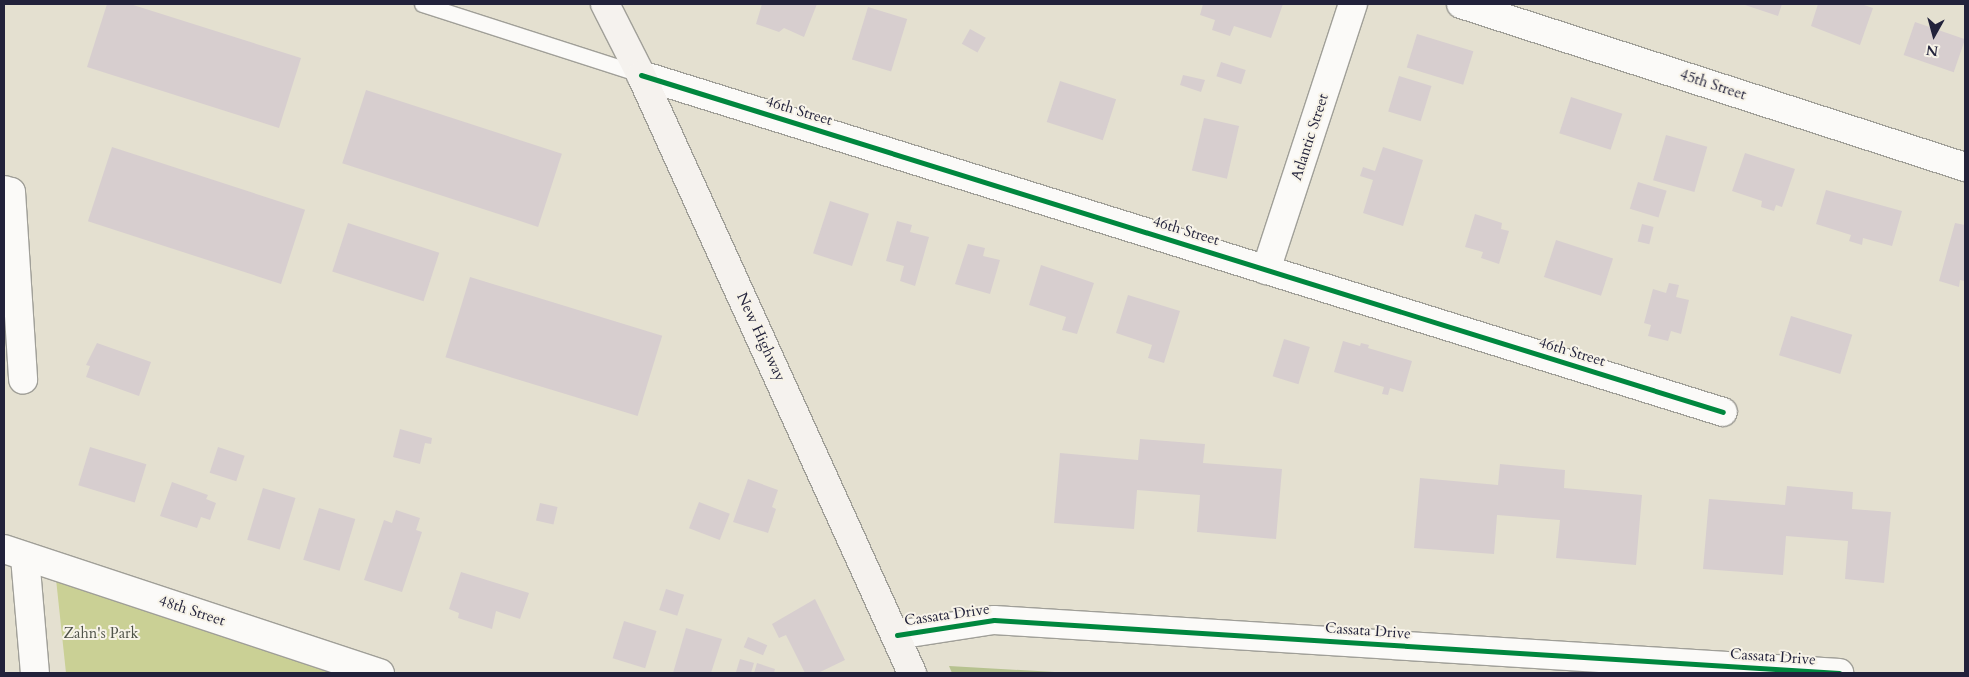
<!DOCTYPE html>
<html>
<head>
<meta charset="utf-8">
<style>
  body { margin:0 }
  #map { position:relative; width:1969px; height:677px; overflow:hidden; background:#e4e0d0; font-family:Cardo,serif }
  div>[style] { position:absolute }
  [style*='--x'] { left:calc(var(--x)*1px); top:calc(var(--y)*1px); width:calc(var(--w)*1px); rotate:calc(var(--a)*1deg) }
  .green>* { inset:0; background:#cad095 }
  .forest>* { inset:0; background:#b6c28f }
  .building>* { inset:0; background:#d7cecf; transform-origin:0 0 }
  .roads { filter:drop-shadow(1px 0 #a09f98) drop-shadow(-1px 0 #a09f98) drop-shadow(0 1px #a09f98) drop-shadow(0 -1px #a09f98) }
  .lane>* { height:15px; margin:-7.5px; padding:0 7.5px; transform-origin:7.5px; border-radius:7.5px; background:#fbfaf8 }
  .street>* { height:28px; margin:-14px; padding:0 14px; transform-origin:14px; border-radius:14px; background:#fbfaf8 }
  .secondary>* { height:28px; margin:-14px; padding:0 14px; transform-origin:14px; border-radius:14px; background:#f5f2ee }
  .cycleway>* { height:5px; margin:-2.5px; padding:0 2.5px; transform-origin:2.5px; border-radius:2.5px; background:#00873e }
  span { translate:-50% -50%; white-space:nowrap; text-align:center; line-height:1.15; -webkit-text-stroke:4px #f7f3e8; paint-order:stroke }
  .street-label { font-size:15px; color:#22223b }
  .park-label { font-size:15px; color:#4e5248 }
  .frame { position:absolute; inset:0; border:5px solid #22223b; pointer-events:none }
  .north { position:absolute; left:1909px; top:10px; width:50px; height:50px; -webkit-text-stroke:4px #f7f3e8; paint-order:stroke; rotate:187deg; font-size:14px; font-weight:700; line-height:20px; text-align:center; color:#22223b }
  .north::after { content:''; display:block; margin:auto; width:18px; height:22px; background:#22223b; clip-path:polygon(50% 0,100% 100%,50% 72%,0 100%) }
</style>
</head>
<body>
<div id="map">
  <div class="green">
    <div style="clip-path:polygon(56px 579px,349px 673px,66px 673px)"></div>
  </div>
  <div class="forest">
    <div style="clip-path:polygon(949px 666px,1072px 673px,952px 673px)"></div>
  </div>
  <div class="building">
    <div style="clip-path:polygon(107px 4px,130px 4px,301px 58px,279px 128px,87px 67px)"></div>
    <div style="clip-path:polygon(762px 4px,817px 4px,804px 37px,784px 28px,779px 32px,756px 24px)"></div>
    <div style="clip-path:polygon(1203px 4px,1283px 4px,1271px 38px,1234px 26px,1230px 36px,1212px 30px,1215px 20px,1200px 15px)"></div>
    <div style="clip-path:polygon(1742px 4px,1782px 4px,1778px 16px)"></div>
    <div style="clip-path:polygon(1818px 4px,1861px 4px,1873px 8px,1860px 45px,1811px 26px)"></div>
    <div style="left:868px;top:7px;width:41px;height:55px;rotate:17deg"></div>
    <div style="left:1915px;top:22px;width:53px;height:35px;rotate:19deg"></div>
    <div style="left:970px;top:29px;width:18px;height:17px;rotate:29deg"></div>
    <div style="left:1417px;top:34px;width:59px;height:35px;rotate:17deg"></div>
    <div style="left:1221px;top:62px;width:26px;height:15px;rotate:18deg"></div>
    <div style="clip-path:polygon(1183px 75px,1205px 80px,1201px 92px,1180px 85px)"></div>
    <div style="left:1399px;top:76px;width:34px;height:37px;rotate:17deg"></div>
    <div style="left:1060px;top:81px;width:59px;height:43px;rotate:18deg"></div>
    <div style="left:366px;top:90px;width:206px;height:77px;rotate:18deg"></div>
    <div style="left:1571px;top:97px;width:54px;height:38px;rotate:18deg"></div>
    <div style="left:1204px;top:118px;width:36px;height:54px;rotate:13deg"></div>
    <div style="left:1666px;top:135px;width:43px;height:47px;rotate:16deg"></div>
    <div style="left:112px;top:147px;width:203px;height:78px;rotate:18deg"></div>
    <div style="clip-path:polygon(1383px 147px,1423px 160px,1403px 226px,1363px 213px,1373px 180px,1360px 176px,1363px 167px,1375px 171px)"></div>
    <div style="clip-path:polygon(1745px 153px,1795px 169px,1782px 207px,1776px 205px,1774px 211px,1761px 207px,1762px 201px,1732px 191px)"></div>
    <div style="left:1638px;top:182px;width:30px;height:28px;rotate:17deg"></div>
    <div style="clip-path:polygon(1826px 190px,1902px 211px,1892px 246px,1863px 238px,1862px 245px,1849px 241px,1851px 235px,1816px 224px)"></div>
    <div style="left:830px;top:201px;width:41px;height:55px;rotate:18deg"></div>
    <div style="clip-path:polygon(1475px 214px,1502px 223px,1501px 229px,1509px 231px,1499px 264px,1481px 258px,1483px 252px,1465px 247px)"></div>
    <div style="clip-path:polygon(897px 221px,912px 225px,910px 232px,929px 237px,915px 286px,900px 281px,904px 266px,886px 261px)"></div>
    <div style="left:348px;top:223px;width:96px;height:51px;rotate:18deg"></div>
    <div style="clip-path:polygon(1955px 223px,1965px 225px,1965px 281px,1960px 280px,1959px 287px,1939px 281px)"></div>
    <div style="left:1642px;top:224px;width:12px;height:18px;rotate:14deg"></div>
    <div style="left:1556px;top:240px;width:60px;height:39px;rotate:18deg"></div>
    <div style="clip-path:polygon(968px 244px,985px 248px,983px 256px,1000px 260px,990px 294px,955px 284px)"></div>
    <div style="clip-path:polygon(1041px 265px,1094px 283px,1077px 334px,1062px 330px,1066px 317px,1029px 305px)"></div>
    <div style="left:470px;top:277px;width:201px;height:84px;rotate:17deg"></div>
    <div style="clip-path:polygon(1669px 283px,1679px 285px,1676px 297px,1689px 300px,1681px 334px,1671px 331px,1668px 341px,1648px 336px,1651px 325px,1644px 323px,1653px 289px,1666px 293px)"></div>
    <div style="clip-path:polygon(1128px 295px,1180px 311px,1164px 363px,1148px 358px,1152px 345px,1116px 333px)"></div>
    <div style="left:1791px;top:316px;width:64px;height:41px;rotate:17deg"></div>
    <div style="left:1284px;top:339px;width:27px;height:39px;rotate:17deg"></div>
    <div style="clip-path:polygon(1343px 341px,1360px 346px,1361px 343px,1369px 345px,1368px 348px,1412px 361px,1403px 392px,1390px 388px,1388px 395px,1382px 394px,1384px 387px,1334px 372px)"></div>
    <div style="clip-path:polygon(97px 343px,151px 362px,139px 396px,86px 377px,90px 366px,86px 365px)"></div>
    <div style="clip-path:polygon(400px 429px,432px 438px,431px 444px,425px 443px,420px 464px,393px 457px)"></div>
    <div style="clip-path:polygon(1140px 439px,1205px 444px,1203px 463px,1282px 469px,1276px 539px,1197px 532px,1200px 495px,1137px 490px,1134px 529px,1054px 523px,1060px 453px,1138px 460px)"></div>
    <div style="left:90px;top:447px;width:59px;height:40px;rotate:17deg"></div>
    <div style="left:218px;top:447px;width:28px;height:27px;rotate:18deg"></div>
    <div style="clip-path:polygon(1500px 464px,1565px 470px,1564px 488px,1642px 495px,1636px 565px,1556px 558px,1560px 520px,1497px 515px,1494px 554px,1414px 548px,1420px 478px,1498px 485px)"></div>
    <div style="clip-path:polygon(748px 479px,778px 490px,772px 507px,776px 509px,768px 533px,733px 522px)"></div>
    <div style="clip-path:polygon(172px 482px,208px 495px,206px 499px,216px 503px,210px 520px,201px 517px,197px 528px,160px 516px)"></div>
    <div style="clip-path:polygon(1787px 486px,1853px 492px,1852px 509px,1891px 512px,1884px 583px,1845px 579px,1848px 541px,1786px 536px,1783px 575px,1703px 569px,1709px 499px,1785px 505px)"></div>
    <div style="left:263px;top:488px;width:34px;height:54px;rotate:17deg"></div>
    <div style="left:699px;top:502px;width:33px;height:28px;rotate:21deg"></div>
    <div style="left:540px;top:503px;width:18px;height:18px;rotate:13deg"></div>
    <div style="left:319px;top:508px;width:38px;height:54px;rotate:17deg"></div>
    <div style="clip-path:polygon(396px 510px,420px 518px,416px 530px,422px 532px,402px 592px,364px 580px,384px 520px,392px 523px)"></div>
    <div style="clip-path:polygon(461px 572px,529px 593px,520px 619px,496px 611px,492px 629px,458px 618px,459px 613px,449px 609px)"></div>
    <div style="left:666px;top:589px;width:19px;height:22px;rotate:18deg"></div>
    <div style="clip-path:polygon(815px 599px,845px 660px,818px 673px,805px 673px,786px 635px,779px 638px,772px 624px)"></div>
    <div style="left:624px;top:621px;width:34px;height:39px;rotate:17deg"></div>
    <div style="clip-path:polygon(686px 628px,722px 639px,711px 673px,673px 673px)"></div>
    <div style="left:748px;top:637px;width:21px;height:11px;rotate:23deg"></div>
    <div style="clip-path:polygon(740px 659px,754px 663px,751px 673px,736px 672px)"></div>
    <div style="clip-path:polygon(757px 663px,775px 669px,774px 673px,754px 673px)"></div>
  </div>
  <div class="roads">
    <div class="lane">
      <div style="--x:422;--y:4;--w:229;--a:17.8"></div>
    </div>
    <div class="street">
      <div style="--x:1461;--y:4;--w:530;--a:17.92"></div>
      <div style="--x:641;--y:75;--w:1133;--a:17.3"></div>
      <div style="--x:4;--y:190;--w:7;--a:16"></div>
      <div style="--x:11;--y:192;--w:188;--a:86.3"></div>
      <div style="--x:1266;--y:270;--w:280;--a:-71.9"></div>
      <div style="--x:4;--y:549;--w:396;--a:18.3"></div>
      <div style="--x:25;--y:557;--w:116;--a:85.1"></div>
      <div style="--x:897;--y:635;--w:98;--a:-8.8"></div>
      <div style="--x:994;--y:620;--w:847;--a:3.59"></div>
    </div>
    <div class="secondary">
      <div style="--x:605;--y:4;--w:80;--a:63.1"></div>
      <div style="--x:641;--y:75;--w:657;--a:65.62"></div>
    </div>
  </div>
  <div class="cycleway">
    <div style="--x:641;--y:75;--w:1133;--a:17.3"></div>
    <div style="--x:897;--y:635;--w:98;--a:-8.8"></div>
    <div style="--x:994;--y:620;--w:847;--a:3.59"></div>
  </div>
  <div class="street-label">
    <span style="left:1713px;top:85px;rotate:18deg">45th Street</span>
    <span style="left:799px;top:111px;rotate:17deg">46th Street</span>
    <span style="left:1310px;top:137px;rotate:-72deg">Atlantic Street</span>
    <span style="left:1186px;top:231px;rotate:17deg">46th Street</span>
    <span style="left:761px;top:337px;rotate:65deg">New Highway</span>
    <span style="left:1572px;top:352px;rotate:17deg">46th Street</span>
    <span style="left:192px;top:611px;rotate:18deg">48th Street</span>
    <span style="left:947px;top:615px;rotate:-8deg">Cassata Drive</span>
    <span style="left:1368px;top:631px;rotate:4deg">Cassata Drive</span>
    <span style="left:1773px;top:657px;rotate:4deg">Cassata Drive</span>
  </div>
  <div class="park-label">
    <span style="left:101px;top:634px">Zahn's Park</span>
  </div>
  <div class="frame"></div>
  <div class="north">N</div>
</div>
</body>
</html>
